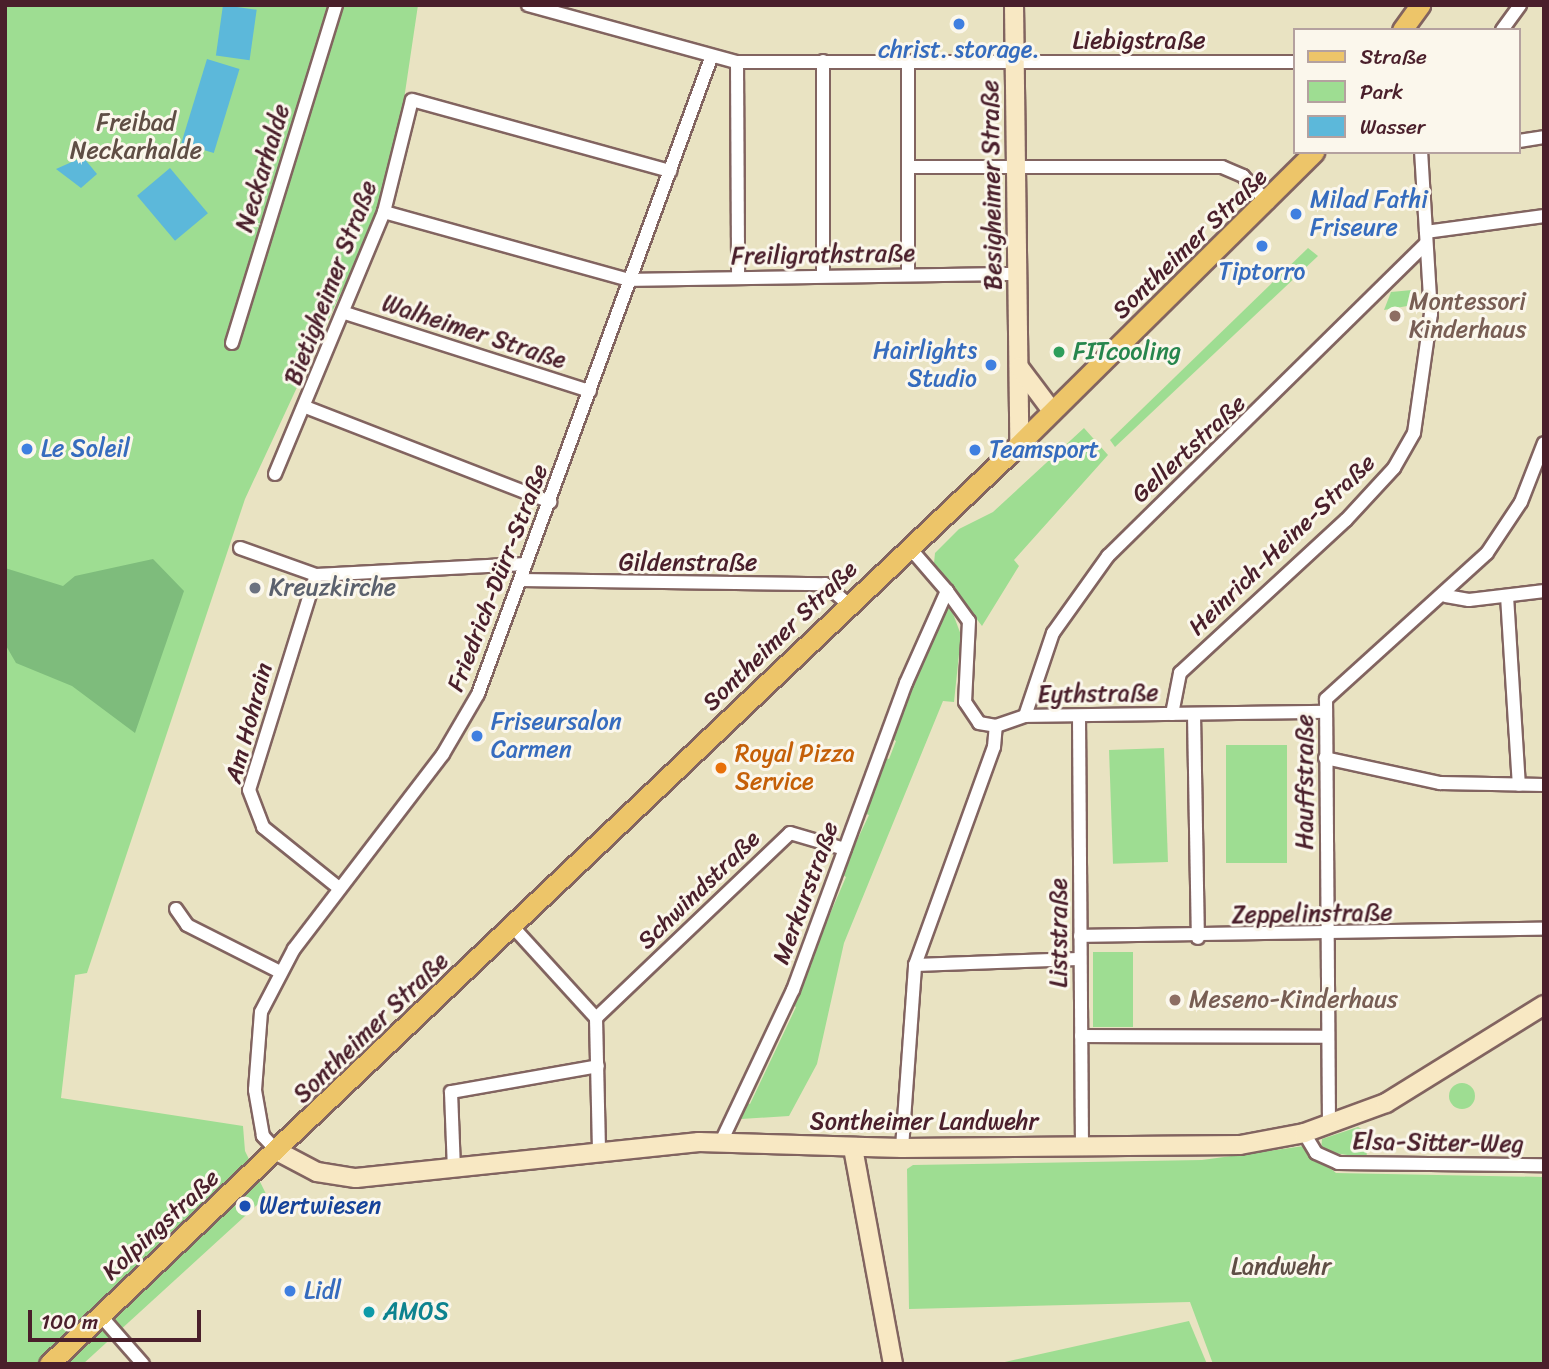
<!DOCTYPE html>
<html>
<head>
<meta charset="utf-8">
<style>
  body { margin:0 }
  #map { position:relative; width:1549px; height:1369px; overflow:hidden; background:#e9e3c2; font-family:Sriracha,sans-serif }
  div>[style] { position:absolute }
  [style*='--x'] { left:calc(var(--x)*1px); top:calc(var(--y)*1px); width:calc(var(--w)*1px); rotate:calc(var(--a)*1deg) }
  .green>* { inset:0; background:#9edd92; transform-origin:0 0 }
  .round { border-radius:50% }
  .forest>* { inset:0; background:#7ebc7c }
  .water>* { inset:0; background:#5cb8da; transform-origin:0 0 }
  .roads { filter:drop-shadow(2px 0 #826460) drop-shadow(-2px 0 #826460) drop-shadow(0 2px #826460) drop-shadow(0 -2px #826460) }
  .street>* { height:12px; margin:-6px; padding:0 6px; transform-origin:6px; border-radius:6px; background:#fff }
  .secondary>* { height:18px; margin:-9px; padding:0 9px; transform-origin:9px; border-radius:9px; background:#f8e8c3 }
  .primary>* { height:19px; margin:-9.5px; padding:0 9.5px; transform-origin:9.5px; border-radius:9.5px; background:#edc569 }
  .dots>* { width:19px; height:19px; translate:-50% -50%; box-sizing:border-box; border:4px solid #fbf7ec; border-radius:50% }
  span { translate:-50% -50%; white-space:nowrap; text-align:center; line-height:1.15; -webkit-text-stroke:6px #fbf7ec; paint-order:stroke }
  .street-label { font-size:24px; color:#4a1f2b }
  .shop-label { font-size:24px; color:#366cbe }
  .left { translate:0 -50%; text-align:left }
  .right { translate:-100% -50%; text-align:right }
  .park-label { font-size:24px; color:#5f4e45 }
  .education-label { font-size:24px; color:#785e54 }
  .leisure-label { font-size:24px; color:#27864d }
  .worship-label { font-size:24px; color:#5b616d }
  .food-label { font-size:24px; color:#c56008 }
  .transit-label { font-size:24px; color:#164399 }
  .culture-label { font-size:24px; color:#0d838f }
  .frame { position:absolute; inset:0; border:7px solid #4a1f2b; pointer-events:none }
  .legend { position:absolute; left:1293px; top:28px; width:228px; height:126px; box-sizing:border-box; background:#fbf7ec; border:2px solid #b4a19f; margin:0; padding:9px 12px; list-style:none; font-size:21px; color:#4a1f2b }
  .legend li { display:flex; align-items:center; gap:14px; height:35px }
  .legend b { width:35px; border:2px solid #b4a19f }
  .scale { position:absolute; left:28px; top:1310px; width:173px; height:32px; box-sizing:border-box; border:4px solid #4a1f2b; border-top:0; padding-left:9px; font-size:21px; line-height:24px; white-space:nowrap; color:#4a1f2b; -webkit-text-stroke:5px #fbf7ec; paint-order:stroke }
</style>
</head>
<body>
<div id="map">
  <div class="green">
    <div style="clip-path:polygon(5px 5px,418px 5px,399px 133px,373px 224px,245px 499px,87px 973px,75px 975px,61px 1098px,243px 1126px,245px 1151px,267px 1196px,83px 1364px,5px 1364px)"></div>
    <div style="clip-path:polygon(1308px 248px,1318px 256px,1115px 447px,1110px 440px)"></div>
    <div style="clip-path:polygon(1412px 290px,1419px 304px,1384px 310px,1391px 292px)"></div>
    <div style="clip-path:polygon(1084px 428px,1108px 455px,1014px 560px,1019px 566px,982px 626px,934px 563px,935px 553px,959px 529px,993px 512px)"></div>
    <div style="clip-path:polygon(949px 603px,961px 635px,954px 702px,943px 701px,844px 943px,817px 1064px,789px 1116px,741px 1119px,745px 1102px,750px 1104px,796px 1007px,791px 1004px,846px 877px,841px 874px,869px 815px,864px 813px,883px 757px,889px 759px,896px 741px,891px 738px)"></div>
    <div style="left:1287px;top:745px;width:118px;height:61px;rotate:90deg"></div>
    <div style="left:1164px;top:748px;width:114px;height:55px;rotate:88deg"></div>
    <div style="left:1093px;top:952px;width:40px;height:75px"></div>
    <div class="round" style="left:1449px;top:1083px;width:26px;height:26px"></div>
    <div style="clip-path:polygon(1358px 1127px,1365px 1131px,1367px 1158px,1321px 1151px,1322px 1139px)"></div>
    <div style="clip-path:polygon(1304px 1146px,1336px 1173px,1544px 1177px,1544px 1364px,1213px 1364px,1190px 1302px,909px 1309px,907px 1169px,913px 1165px,1202px 1160px)"></div>
    <div style="clip-path:polygon(1189px 1321px,1207px 1364px,996px 1364px)"></div>
  </div>
  <div class="forest">
    <div style="clip-path:polygon(153px 559px,184px 591px,135px 733px,72px 686px,16px 663px,5px 644px,5px 568px,63px 586px,75px 576px)"></div>
  </div>
  <div class="water">
    <div style="left:223px;top:5px;width:34px;height:51px;rotate:8deg"></div>
    <div style="left:207px;top:59px;width:34px;height:88px;rotate:17deg"></div>
    <div style="clip-path:polygon(83px 157px,97px 174px,81px 188px,56px 169px)"></div>
    <div style="left:170px;top:168px;width:59px;height:43px;rotate:50deg"></div>
  </div>
  <div class="roads">
    <div class="street">
      <div style="--x:528;--y:5;--w:217;--a:15.3"></div>
      <div style="--x:737;--y:62;--w:558;--a:0"></div>
      <div style="--x:1502;--y:30;--w:31;--a:-54"></div>
      <div style="--x:823;--y:61;--w:215;--a:90"></div>
      <div style="--x:908;--y:61;--w:214;--a:90"></div>
      <div style="--x:737;--y:62;--w:214;--a:89.7"></div>
      <div style="--x:1519;--y:141;--w:25;--a:-9"></div>
      <div style="--x:909;--y:167;--w:313;--a:0"></div>
      <div style="--x:1222;--y:167;--w:23;--a:23"></div>
      <div style="--x:1243;--y:176;--w:37;--a:47"></div>
      <div style="--x:384;--y:212;--w:254;--a:15.5"></div>
      <div style="--x:629;--y:280;--w:388;--a:-0.9"></div>
      <div style="--x:1426;--y:232;--w:119;--a:-7.7"></div>
      <div style="--x:345;--y:313;--w:257;--a:17.7"></div>
      <div style="--x:232;--y:343;--w:354;--a:-72.9"></div>
      <div style="--x:308;--y:408;--w:260;--a:21.2"></div>
      <div style="--x:275;--y:474;--w:284;--a:-67.4"></div>
      <div style="--x:384;--y:212;--w:115;--a:-76"></div>
      <div style="--x:412;--y:100;--w:268;--a:15.4"></div>
      <div style="--x:240;--y:548;--w:81;--a:19.6"></div>
      <div style="--x:316;--y:575;--w:210;--a:-3"></div>
      <div style="--x:316;--y:575;--w:225;--a:107.3"></div>
      <div style="--x:249;--y:790;--w:40;--a:69"></div>
      <div style="--x:263;--y:827;--w:97;--a:38.8"></div>
      <div style="--x:520;--y:580;--w:305;--a:0.8"></div>
      <div style="--x:825;--y:584;--w:30;--a:41"></div>
      <div style="--x:947;--y:591;--w:37;--a:54"></div>
      <div style="--x:969;--y:621;--w:81;--a:92.8"></div>
      <div style="--x:965;--y:702;--w:25;--a:56"></div>
      <div style="--x:979;--y:723;--w:17;--a:10"></div>
      <div style="--x:996;--y:726;--w:31;--a:-19"></div>
      <div style="--x:1025;--y:716;--w:297;--a:-0.8"></div>
      <div style="--x:1446;--y:596;--w:23;--a:10"></div>
      <div style="--x:1469;--y:600;--w:76;--a:-6.8"></div>
      <div style="--x:1507;--y:596;--w:189;--a:86.4"></div>
      <div style="--x:1172;--y:714;--w:42;--a:-79"></div>
      <div style="--x:1180;--y:673;--w:226;--a:-42.7"></div>
      <div style="--x:1346;--y:520;--w:71;--a:-47.3"></div>
      <div style="--x:1394;--y:468;--w:40;--a:-60.3"></div>
      <div style="--x:1414;--y:433;--w:120;--a:-81.9"></div>
      <div style="--x:1431;--y:314;--w:162;--a:-93.5"></div>
      <div style="--x:1194;--y:714;--w:224;--a:89"></div>
      <div style="--x:1025;--y:716;--w:88;--a:-71.4"></div>
      <div style="--x:1053;--y:633;--w:95;--a:-54.5"></div>
      <div style="--x:1108;--y:556;--w:445;--a:-44.5"></div>
      <div style="--x:1079;--y:717;--w:431;--a:89.6"></div>
      <div style="--x:1325;--y:758;--w:118;--a:12.3"></div>
      <div style="--x:1440;--y:783;--w:104;--a:1.1"></div>
      <div style="--x:176;--y:909;--w:19;--a:55"></div>
      <div style="--x:187;--y:925;--w:104;--a:26.8"></div>
      <div style="--x:512;--y:926;--w:125;--a:47.6"></div>
      <div style="--x:596;--y:1018;--w:135;--a:88.7"></div>
      <div style="--x:1080;--y:936;--w:464;--a:-0.9"></div>
      <div style="--x:915;--y:965;--w:164;--a:-2.1"></div>
      <div style="--x:596;--y:1018;--w:268;--a:-43.6"></div>
      <div style="--x:790;--y:833;--w:57;--a:16.2"></div>
      <div style="--x:1081;--y:1036;--w:243;--a:0.2"></div>
      <div style="--x:1329;--y:1124;--w:425;--a:-90.4"></div>
      <div style="--x:1326;--y:699;--w:217;--a:-42.2"></div>
      <div style="--x:1487;--y:553;--w:61;--a:-56.3"></div>
      <div style="--x:1521;--y:502;--w:63;--a:-68.7"></div>
      <div style="--x:1304;--y:1133;--w:23;--a:59"></div>
      <div style="--x:1316;--y:1153;--w:24;--a:24"></div>
      <div style="--x:1338;--y:1163;--w:206;--a:0.6"></div>
      <div style="--x:721;--y:1142;--w:168;--a:-64.7"></div>
      <div style="--x:793;--y:990;--w:327;--a:-69.8"></div>
      <div style="--x:906;--y:683;--w:101;--a:-66"></div>
      <div style="--x:947;--y:591;--w:58;--a:-130.8"></div>
      <div style="--x:902;--y:1148;--w:183;--a:-85.9"></div>
      <div style="--x:915;--y:965;--w:232;--a:-70.1"></div>
      <div style="--x:994;--y:747;--w:21;--a:-85"></div>
      <div style="--x:277;--y:1151;--w:21;--a:-133"></div>
      <div style="--x:263;--y:1136;--w:47;--a:-99.9"></div>
      <div style="--x:255;--y:1090;--w:78;--a:-85.6"></div>
      <div style="--x:261;--y:1012;--w:71;--a:-62.4"></div>
      <div style="--x:294;--y:949;--w:245;--a:-52.6"></div>
      <div style="--x:443;--y:754;--w:69;--a:-59.7"></div>
      <div style="--x:478;--y:694;--w:677;--a:-69.88"></div>
      <div style="--x:454;--y:1170;--w:78;--a:-92.2"></div>
      <div style="--x:451;--y:1092;--w:149;--a:-10"></div>
      <div style="--x:100;--y:1315;--w:65;--a:48.7"></div>
    </div>
    <div class="secondary">
      <div style="--x:1014;--y:5;--w:439;--a:89.3"></div>
      <div style="--x:1019;--y:367;--w:55;--a:53.1"></div>
      <div style="--x:853;--y:1148;--w:220;--a:79.5"></div>
      <div style="--x:277;--y:1151;--w:45;--a:27.7"></div>
      <div style="--x:317;--y:1172;--w:39;--a:9"></div>
      <div style="--x:356;--y:1178;--w:345;--a:-6"></div>
      <div style="--x:699;--y:1142;--w:203;--a:1.7"></div>
      <div style="--x:902;--y:1148;--w:338;--a:-0.5"></div>
      <div style="--x:1240;--y:1145;--w:65;--a:-10.6"></div>
      <div style="--x:1304;--y:1133;--w:87;--a:-20.1"></div>
      <div style="--x:1386;--y:1103;--w:186;--a:-31.8"></div>
    </div>
    <div class="primary">
      <div style="--x:1402;--y:30;--w:31;--a:-54"></div>
      <div style="--x:49;--y:1364;--w:1324;--a:-43.47"></div>
      <div style="--x:1010;--y:453;--w:428;--a:-44.7"></div>
    </div>
  </div>
  <div class="dots">
    <div style="left:959px;top:24px;background:#3f7fe0"></div>
    <div style="left:1296px;top:214px;background:#3f7fe0"></div>
    <div style="left:1262px;top:246px;background:#3f7fe0"></div>
    <div style="left:1395px;top:316px;background:#8d6e63"></div>
    <div style="left:1059px;top:352px;background:#2e9e5b"></div>
    <div style="left:991px;top:365px;background:#3f7fe0"></div>
    <div style="left:27px;top:449px;background:#3f7fe0"></div>
    <div style="left:975px;top:450px;background:#3f7fe0"></div>
    <div style="left:255px;top:588px;background:#6b7280"></div>
    <div style="left:477px;top:736px;background:#3f7fe0"></div>
    <div style="left:721px;top:768px;background:#e8710a"></div>
    <div style="left:1175px;top:1000px;background:#8d6e63"></div>
    <div style="left:245px;top:1206px;background:#1a4fb4"></div>
    <div style="left:290px;top:1291px;background:#3f7fe0"></div>
    <div style="left:369px;top:1312px;background:#0f9aa8"></div>
  </div>
  <div class="street-label">
    <span style="left:1139px;top:41px">Liebigstraße</span>
    <span style="left:263px;top:168px;rotate:-73deg">Neckarhalde</span>
    <span style="left:992px;top:185px;rotate:-91deg">Besigheimer Straße</span>
    <span style="left:1190px;top:244px;rotate:-44deg">Sontheimer Straße</span>
    <span style="left:823px;top:255px;rotate:-1deg">Freiligrathstraße</span>
    <span style="left:331px;top:283px;rotate:-69deg">Bietigheimer Straße</span>
    <span style="left:474px;top:332px;rotate:18deg">Walheimer Straße</span>
    <span style="left:1189px;top:449px;rotate:-43deg">Gellertstraße</span>
    <span style="left:1282px;top:545px;rotate:-44deg">Heinrich-Heine-Straße</span>
    <span style="left:688px;top:563px">Gildenstraße</span>
    <span style="left:498px;top:578px;rotate:-69deg">Friedrich-Dürr-Straße</span>
    <span style="left:780px;top:636px;rotate:-44deg">Sontheimer Straße</span>
    <span style="left:1098px;top:694px;rotate:-1deg">Eythstraße</span>
    <span style="left:249px;top:723px;rotate:-75deg">Am Hohrain</span>
    <span style="left:1305px;top:782px;rotate:-90deg">Hauffstraße</span>
    <span style="left:699px;top:890px;rotate:-44deg">Schwindstraße</span>
    <span style="left:806px;top:893px;rotate:-70deg">Merkurstraße</span>
    <span style="left:1312px;top:914px;rotate:-1deg">Zeppelinstraße</span>
    <span style="left:1059px;top:933px;rotate:-90deg">Liststraße</span>
    <span style="left:371px;top:1028px;rotate:-44deg">Sontheimer Straße</span>
    <span style="left:924px;top:1122px">Sontheimer Landwehr</span>
    <span style="left:1438px;top:1143px;rotate:1deg">Elsa-Sitter-Weg</span>
    <span style="left:161px;top:1225px;rotate:-43deg">Kolpingstraße</span>
  </div>
  <div class="shop-label">
    <span style="left:959px;top:50px">christ. storage.</span>
    <span class="left" style="left:1310px;top:214px">Milad Fathi<br>Friseure</span>
    <span style="left:1262px;top:272px">Tiptorro</span>
    <span class="right" style="left:977px;top:365px">Hairlights<br>Studio</span>
    <span class="left" style="left:41px;top:449px">Le Soleil</span>
    <span class="left" style="left:989px;top:450px">Teamsport</span>
    <span class="left" style="left:491px;top:736px">Friseursalon<br>Carmen</span>
    <span class="left" style="left:304px;top:1291px">Lidl</span>
  </div>
  <div class="park-label">
    <span style="left:136px;top:137px">Freibad<br>Neckarhalde</span>
    <span style="left:1281px;top:1267px">Landwehr</span>
  </div>
  <div class="education-label">
    <span class="left" style="left:1409px;top:316px">Montessori<br>Kinderhaus</span>
    <span class="left" style="left:1189px;top:1000px">Meseno-Kinderhaus</span>
  </div>
  <div class="leisure-label">
    <span class="left" style="left:1073px;top:352px">FITcooling</span>
  </div>
  <div class="worship-label">
    <span class="left" style="left:269px;top:588px">Kreuzkirche</span>
  </div>
  <div class="food-label">
    <span class="left" style="left:735px;top:768px">Royal Pizza<br>Service</span>
  </div>
  <div class="transit-label">
    <span class="left" style="left:259px;top:1206px">Wertwiesen</span>
  </div>
  <div class="culture-label">
    <span class="left" style="left:383px;top:1312px">AMOS</span>
  </div>
  <div class="frame"></div>
  <ul class="legend">
  <li><b style="height:9px;background:#edc569"></b>Straße</li>
  <li><b style="height:19px;background:#9edd92"></b>Park</li>
  <li><b style="height:19px;background:#5cb8da"></b>Wasser</li>
  </ul>
  <div class="scale">100 m</div>
</div>
</body>
</html>
